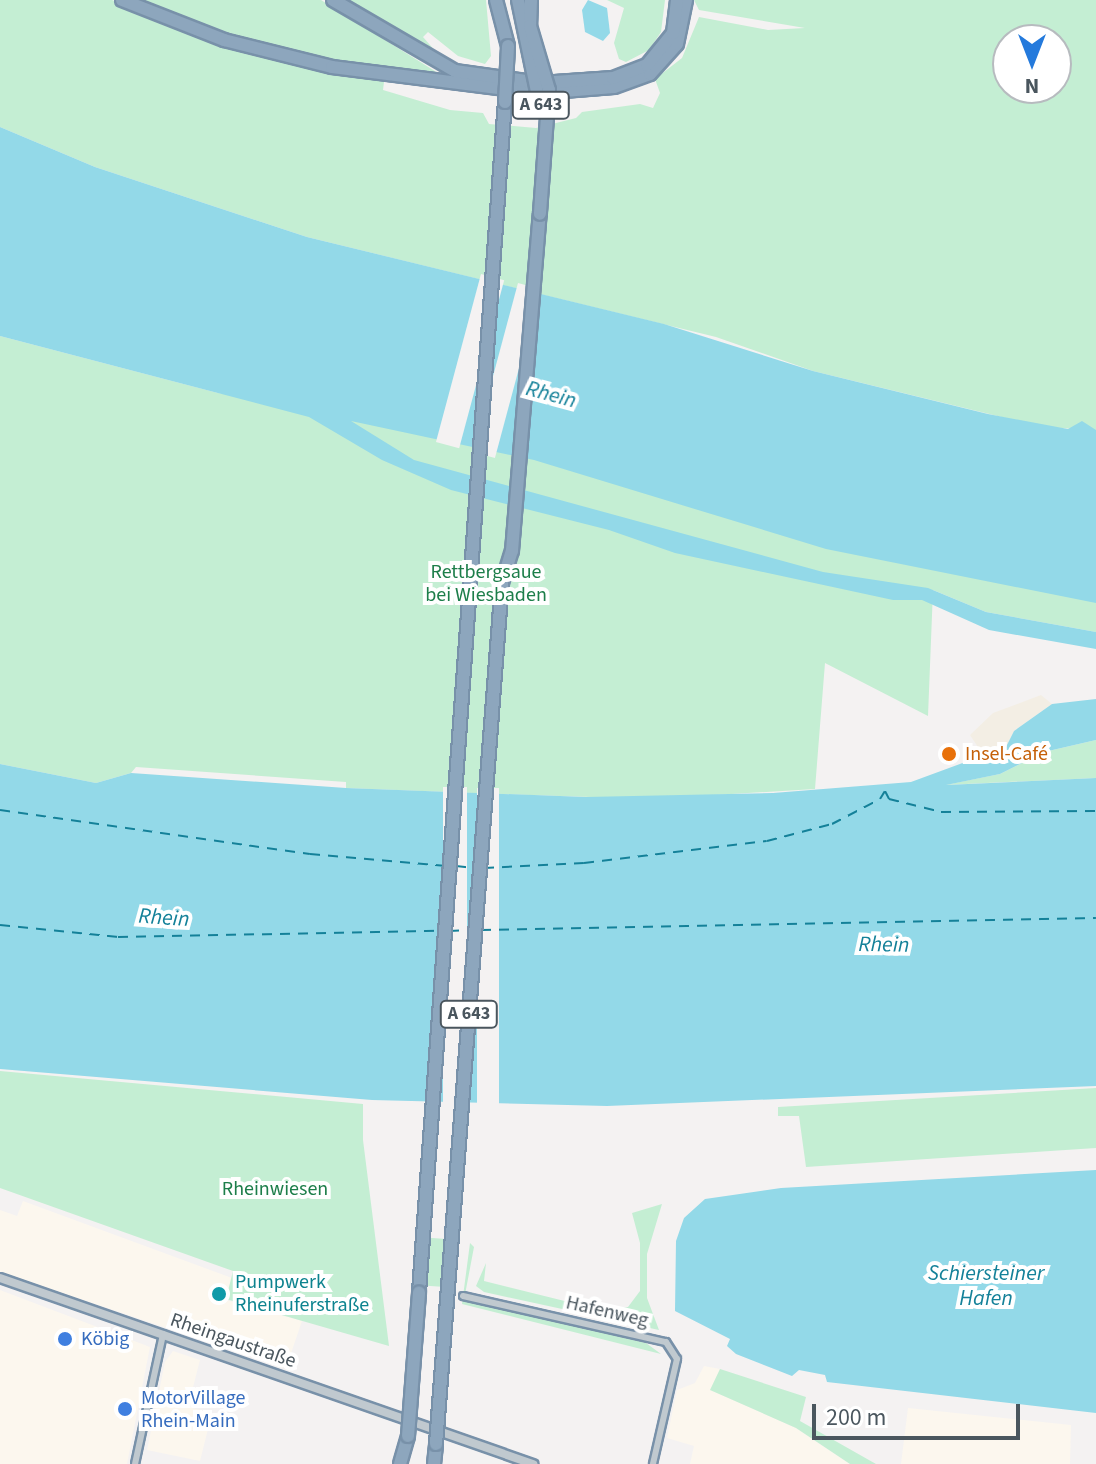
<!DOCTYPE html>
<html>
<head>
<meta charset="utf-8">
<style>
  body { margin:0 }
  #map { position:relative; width:1096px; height:1464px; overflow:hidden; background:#f4f2f2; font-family:"Source Sans 3",sans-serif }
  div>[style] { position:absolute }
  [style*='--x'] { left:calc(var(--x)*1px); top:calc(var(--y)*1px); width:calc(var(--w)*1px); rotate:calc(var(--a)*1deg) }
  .commercial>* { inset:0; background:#fcf7ee }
  .green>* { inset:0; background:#c4eed3; transform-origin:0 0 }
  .sand>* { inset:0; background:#f3eee4 }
  .water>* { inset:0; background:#93d9e8 }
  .pier>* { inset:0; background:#f4f2f2; transform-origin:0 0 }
  .ferry>* { height:2px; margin-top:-1px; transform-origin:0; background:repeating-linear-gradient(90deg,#148199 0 10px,transparent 0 18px) }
  .roads { filter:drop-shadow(2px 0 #7891a9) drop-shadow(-2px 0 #7891a9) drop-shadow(0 2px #7891a9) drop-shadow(0 -2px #7891a9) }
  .minor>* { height:6px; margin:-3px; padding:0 3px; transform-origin:3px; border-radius:3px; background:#c0c9cf }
  .tertiary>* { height:8px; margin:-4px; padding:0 4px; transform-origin:4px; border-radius:4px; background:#c0c9cf }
  .motorway>* { height:12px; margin:-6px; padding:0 6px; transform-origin:6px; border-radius:6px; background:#8da6bd }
  .bridges { filter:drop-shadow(2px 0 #7891a9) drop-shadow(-2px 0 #7891a9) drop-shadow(0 2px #7891a9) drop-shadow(0 -2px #7891a9) }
  .motorway-bridge>* { height:12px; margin:-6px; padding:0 6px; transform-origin:6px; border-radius:6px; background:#8da6bd }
  .dots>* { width:22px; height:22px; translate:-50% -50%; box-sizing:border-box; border:4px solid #fff; border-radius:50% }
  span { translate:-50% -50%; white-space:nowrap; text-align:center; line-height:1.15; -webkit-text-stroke:8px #fff; paint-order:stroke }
  .shield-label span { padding:2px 6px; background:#fff; border:2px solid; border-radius:6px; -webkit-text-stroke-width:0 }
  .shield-label { font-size:18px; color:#4a565e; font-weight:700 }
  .park-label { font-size:20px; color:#1d7e4a }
  .food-label { font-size:20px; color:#c56008 }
  .left { translate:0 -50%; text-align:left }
  .culture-label { font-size:20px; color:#0d838f }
  .street-label { font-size:20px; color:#4a565e }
  .shop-label { font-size:20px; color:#366cbe }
  .water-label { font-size:22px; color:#148199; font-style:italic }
  .north { position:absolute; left:992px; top:24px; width:80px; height:80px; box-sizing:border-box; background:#fff; border:2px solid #b7bbbf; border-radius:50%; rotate:180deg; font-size:22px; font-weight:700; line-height:32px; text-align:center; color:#4a565e }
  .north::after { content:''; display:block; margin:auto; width:28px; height:36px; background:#247adc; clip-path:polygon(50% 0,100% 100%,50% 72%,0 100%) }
  .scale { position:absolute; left:812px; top:1404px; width:208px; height:36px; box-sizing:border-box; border:4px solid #4a565e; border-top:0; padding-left:10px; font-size:24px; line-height:28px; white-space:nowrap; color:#4a565e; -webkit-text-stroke:6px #fff; paint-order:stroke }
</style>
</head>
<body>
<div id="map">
  <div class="commercial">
    <div style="clip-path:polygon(23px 1201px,232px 1278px,226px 1300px,302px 1321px,286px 1368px,0 1272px,0 1210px,17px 1216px)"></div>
    <div style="clip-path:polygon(0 1290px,150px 1347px,127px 1464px,0 1464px)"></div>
    <div style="clip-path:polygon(173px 1351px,200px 1360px,188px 1407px,212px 1413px,200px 1461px,147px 1450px,165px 1362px)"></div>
    <div style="clip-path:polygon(704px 1366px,720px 1369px,711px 1390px,796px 1428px,850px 1464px,690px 1464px,694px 1446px,667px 1438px,677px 1390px,695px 1383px)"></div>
    <div style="clip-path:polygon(908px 1408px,1071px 1425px,1070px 1464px,901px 1464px)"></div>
  </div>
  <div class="green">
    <div style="clip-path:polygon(evenodd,0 0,112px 0,218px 44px,384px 82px,383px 90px,450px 110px,483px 113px,489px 124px,536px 128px,576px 118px,582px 112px,640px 104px,653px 108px,660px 93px,655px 79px,682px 58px,699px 17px,768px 30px,805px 28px,699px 10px,694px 0,1096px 0,1096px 430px,1043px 427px,813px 371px,716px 337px,307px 237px,95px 167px,0 127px,0 0,1008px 40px,1056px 40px,1056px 88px,1008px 88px,1008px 40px)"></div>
    <div style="clip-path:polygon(130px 0,321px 0,438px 73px,338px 63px,238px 42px)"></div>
    <div style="clip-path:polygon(347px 0,486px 0,491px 56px,485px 64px,458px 56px,428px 32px,423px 37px,437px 53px)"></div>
    <div style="clip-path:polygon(607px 0,665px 0,661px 32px,649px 50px,626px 62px,619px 59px,614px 43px,624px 8px)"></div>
    <div style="clip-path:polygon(0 336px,218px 393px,1096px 510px,1096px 632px,986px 612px,933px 590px,928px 716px,825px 663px,815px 789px,650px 799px,473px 793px,346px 788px,346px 782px,136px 767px,131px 773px,96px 783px,0 764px)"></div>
    <div style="clip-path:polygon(1096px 740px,1096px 778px,945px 785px,1000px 774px,1044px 752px)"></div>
    <div style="clip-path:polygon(0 1071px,363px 1104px,363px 1140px,389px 1346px,226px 1299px,233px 1271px,0 1188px)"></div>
    <div style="clip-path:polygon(1096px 1088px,1096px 1148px,806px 1167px,799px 1116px,778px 1116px,778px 1107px)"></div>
    <div style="clip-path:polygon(662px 1204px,647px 1254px,647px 1298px,659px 1330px,484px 1292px,476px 1286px,486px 1263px,484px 1281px,605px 1311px,628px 1307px,640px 1291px,640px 1243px,632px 1213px)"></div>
    <div style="left:418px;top:1237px;width:39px;height:48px;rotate:4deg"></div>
    <div style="clip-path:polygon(470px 1243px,474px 1247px,464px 1300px,646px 1343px,661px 1354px,462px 1304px)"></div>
    <div style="clip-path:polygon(720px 1369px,806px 1397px,800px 1421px,876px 1464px,850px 1464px,796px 1428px,710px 1390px)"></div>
  </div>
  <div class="sand">
    <div style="clip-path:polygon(1041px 695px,1052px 704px,1014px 731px,1006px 747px,982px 753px,970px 735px,993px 713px)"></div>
  </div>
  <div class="water">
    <div style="clip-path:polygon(588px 0,607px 8px,610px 33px,603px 41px,585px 32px,582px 10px)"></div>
    <div style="clip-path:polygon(0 127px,95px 167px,307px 237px,664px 324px,813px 371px,988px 414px,1068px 429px,1082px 421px,1096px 430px,1096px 603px,826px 549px,534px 460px,351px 421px,414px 460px,823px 572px,928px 588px,986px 612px,1096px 632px,1096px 649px,989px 630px,922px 600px,893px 600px,675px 553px,609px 530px,451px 490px,382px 460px,309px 417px,0 336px)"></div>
    <div style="clip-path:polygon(1096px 699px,1096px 740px,1044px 752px,1000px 774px,946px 785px,1096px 778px,1096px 1086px,607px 1106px,372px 1100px,0 1069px,0 764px,96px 783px,131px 773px,346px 788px,586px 797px,773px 793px,911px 782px,1006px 747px,1014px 731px,1052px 704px)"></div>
    <div style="clip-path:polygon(1096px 1170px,1096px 1413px,827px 1382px,825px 1375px,799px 1370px,792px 1376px,736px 1354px,727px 1346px,730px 1339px,675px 1311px,676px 1241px,684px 1218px,705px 1199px,781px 1188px)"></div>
  </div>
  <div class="pier">
    <div style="left:481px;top:274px;width:24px;height:174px;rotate:15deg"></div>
    <div style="left:518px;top:283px;width:23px;height:175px;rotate:15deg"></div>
    <div style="left:443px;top:787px;width:24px;height:319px"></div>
    <div style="left:477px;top:788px;width:22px;height:319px"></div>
  </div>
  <div class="ferry">
    <div style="--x:0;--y:810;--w:313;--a:8.1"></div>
    <div style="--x:310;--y:854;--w:137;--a:5"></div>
    <div style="--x:456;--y:866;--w:18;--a:6"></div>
    <div style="--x:484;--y:868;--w:100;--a:-2.9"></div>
    <div style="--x:584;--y:863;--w:184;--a:-6.9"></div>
    <div style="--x:767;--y:841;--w:67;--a:-14.7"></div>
    <div style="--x:832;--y:824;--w:54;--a:-27.5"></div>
    <div style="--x:880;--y:799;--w:9;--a:-58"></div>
    <div style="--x:885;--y:791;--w:9;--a:63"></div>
    <div style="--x:889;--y:799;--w:54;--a:14"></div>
    <div style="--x:941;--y:812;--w:155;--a:-0.4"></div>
    <div style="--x:0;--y:925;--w:119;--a:5.8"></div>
    <div style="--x:118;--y:937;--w:320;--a:-1.1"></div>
    <div style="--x:481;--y:930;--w:615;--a:-1.12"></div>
    <div style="--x:449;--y:931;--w:21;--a:-3"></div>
  </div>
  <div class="roads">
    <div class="minor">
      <div style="--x:463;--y:1296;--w:208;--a:12.8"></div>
      <div style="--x:666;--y:1342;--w:20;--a:57"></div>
      <div style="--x:677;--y:1359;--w:108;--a:102.9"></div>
      <div style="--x:135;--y:1464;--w:133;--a:-77.8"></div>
    </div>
    <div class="tertiary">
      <div style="--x:0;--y:1278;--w:565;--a:19.24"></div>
    </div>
    <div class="motorway">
      <div style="--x:122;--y:0;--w:110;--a:21.4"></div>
      <div style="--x:224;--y:40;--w:111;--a:14"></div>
      <div style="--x:332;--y:67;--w:209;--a:7.2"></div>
      <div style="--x:539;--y:93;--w:75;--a:-4.6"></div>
      <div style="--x:614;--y:87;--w:38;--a:-20"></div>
      <div style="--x:650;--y:74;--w:40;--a:-48"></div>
      <div style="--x:677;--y:44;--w:45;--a:-78.4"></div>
      <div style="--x:333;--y:0;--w:141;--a:30.2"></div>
      <div style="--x:455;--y:71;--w:86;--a:8"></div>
      <div style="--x:540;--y:83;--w:73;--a:-3.9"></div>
      <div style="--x:613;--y:78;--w:36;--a:-21"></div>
      <div style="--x:647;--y:65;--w:41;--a:-50.9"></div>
      <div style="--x:673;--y:33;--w:33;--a:-83"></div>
      <div style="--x:496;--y:0;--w:48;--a:75.4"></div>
      <div style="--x:502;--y:583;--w:34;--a:-73"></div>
      <div style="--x:512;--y:551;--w:338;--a:-85.3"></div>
      <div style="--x:419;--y:1292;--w:1193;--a:-85.87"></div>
      <div style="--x:400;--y:1464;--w:29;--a:-74"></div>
      <div style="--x:434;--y:1464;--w:20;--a:-84"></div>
    </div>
  </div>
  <div class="bridges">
    <div class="motorway-bridge">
      <div style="--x:518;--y:0;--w:113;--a:78.3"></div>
      <div style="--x:531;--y:0;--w:26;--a:92"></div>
      <div style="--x:530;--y:26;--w:67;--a:73.5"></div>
      <div style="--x:549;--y:90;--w:124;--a:94.2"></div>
      <div style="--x:505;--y:102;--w:56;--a:-86.9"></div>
      <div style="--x:408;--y:1436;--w:144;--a:-85.6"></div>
      <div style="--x:436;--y:1444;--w:864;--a:-85.62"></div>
    </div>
  </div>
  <div class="dots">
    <div style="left:949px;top:754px;background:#e8710a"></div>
    <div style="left:219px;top:1294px;background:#0f9aa8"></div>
    <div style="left:65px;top:1339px;background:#3f7fe0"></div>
    <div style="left:125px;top:1409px;background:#3f7fe0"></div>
  </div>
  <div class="shield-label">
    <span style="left:541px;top:105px">A 643</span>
    <span style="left:469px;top:1014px">A 643</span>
  </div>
  <div class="park-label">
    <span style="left:486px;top:584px">Rettbergsaue<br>bei Wiesbaden</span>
    <span style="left:275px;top:1189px">Rheinwiesen</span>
  </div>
  <div class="food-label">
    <span class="left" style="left:965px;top:754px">Insel-Café</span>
  </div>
  <div class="culture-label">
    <span class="left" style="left:235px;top:1294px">Pumpwerk<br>Rheinuferstraße</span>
  </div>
  <div class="street-label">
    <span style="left:607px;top:1312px;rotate:13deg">Hafenweg</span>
    <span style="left:233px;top:1341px;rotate:19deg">Rheingaustraße</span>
  </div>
  <div class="shop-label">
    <span class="left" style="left:81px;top:1339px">Köbig</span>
    <span class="left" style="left:141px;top:1410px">MotorVillage<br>Rhein-Main</span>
  </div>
  <div class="water-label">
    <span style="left:551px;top:395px;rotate:15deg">Rhein</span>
    <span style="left:164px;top:918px;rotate:4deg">Rhein</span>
    <span style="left:884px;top:945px;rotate:1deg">Rhein</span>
    <span style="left:986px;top:1286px">Schiersteiner<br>Hafen</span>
  </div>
  <div class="north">N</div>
  <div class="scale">200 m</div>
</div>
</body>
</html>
